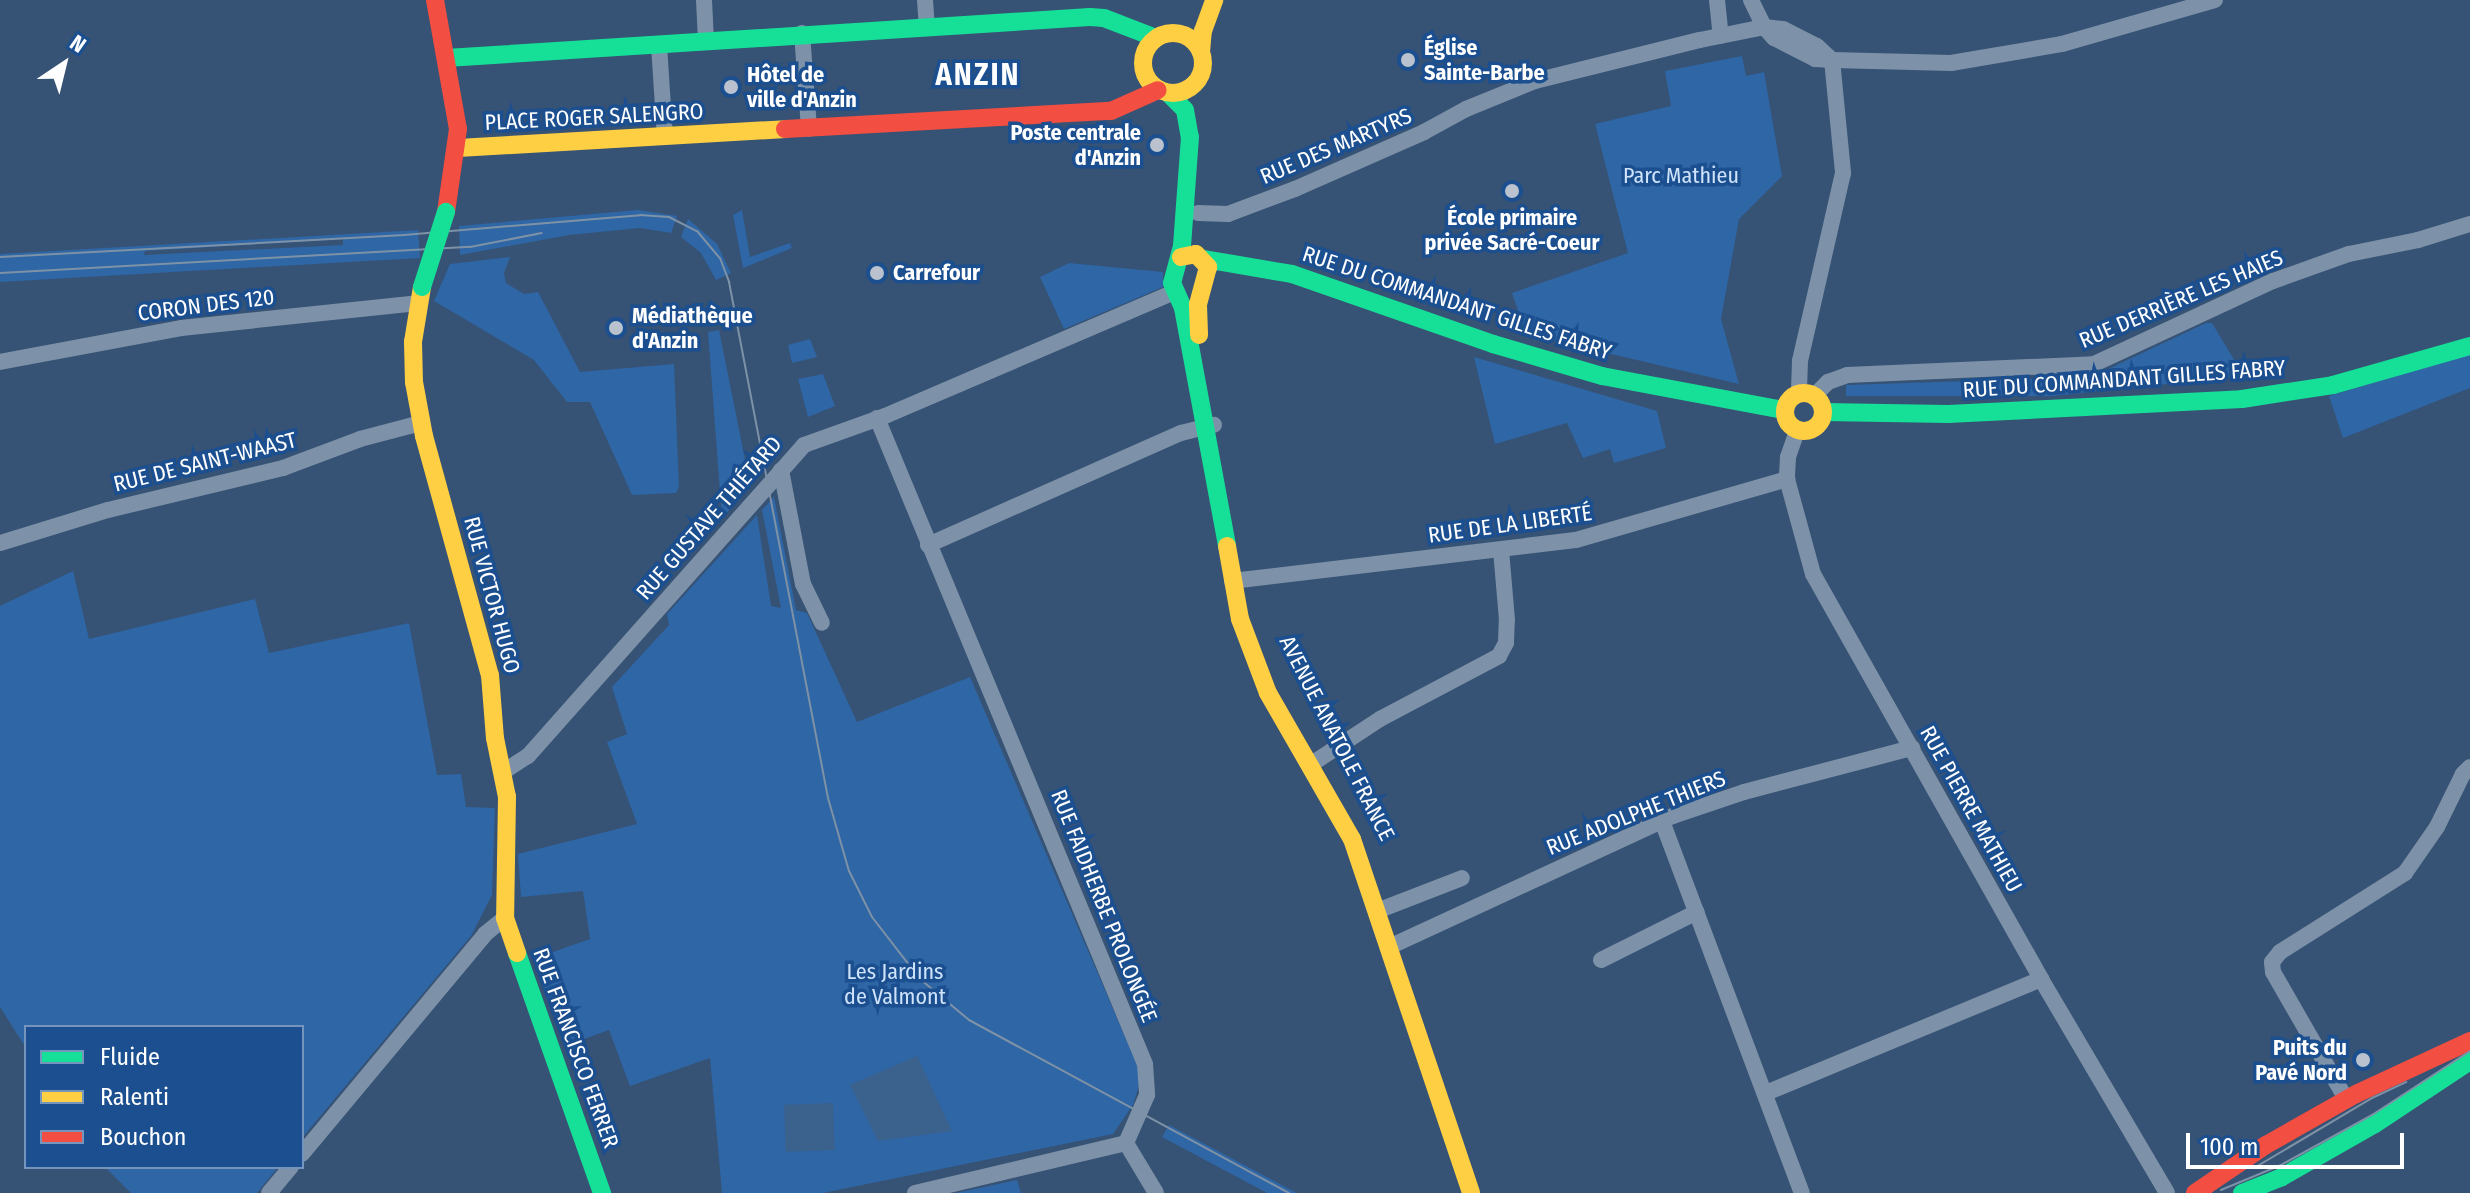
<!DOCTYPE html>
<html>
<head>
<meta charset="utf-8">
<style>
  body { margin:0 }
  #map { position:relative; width:2470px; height:1193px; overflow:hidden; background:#365274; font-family:"Fira Sans Condensed",sans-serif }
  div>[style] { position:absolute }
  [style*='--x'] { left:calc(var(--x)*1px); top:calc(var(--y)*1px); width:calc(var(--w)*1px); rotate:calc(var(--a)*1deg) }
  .green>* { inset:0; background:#2f66a5 }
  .water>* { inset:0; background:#3b618d; transform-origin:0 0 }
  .street>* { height:16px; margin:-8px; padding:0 8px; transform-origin:8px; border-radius:8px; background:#7d92a8 }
  .fast>* { height:18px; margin:-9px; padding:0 9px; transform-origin:9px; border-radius:9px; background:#16e098 }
  .slow>* { height:18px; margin:-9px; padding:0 9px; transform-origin:9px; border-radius:9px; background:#ffcf43 }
  .slow>.ring { margin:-9px; padding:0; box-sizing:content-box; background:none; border:18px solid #ffcf43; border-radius:50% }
  .jam>* { height:18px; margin:-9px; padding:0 9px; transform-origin:9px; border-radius:9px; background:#f24e42 }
  .tram>* { height:2px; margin:-1px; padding:0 1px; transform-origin:1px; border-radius:1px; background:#7e92a7 }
  .fast-bridge>* { height:18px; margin:-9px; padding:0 9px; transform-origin:9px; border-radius:9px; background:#16e098 }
  .dots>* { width:22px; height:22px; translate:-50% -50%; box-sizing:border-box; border:4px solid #1b4f8f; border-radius:50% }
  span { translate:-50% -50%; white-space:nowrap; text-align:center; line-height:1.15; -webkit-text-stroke:7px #1b4f8f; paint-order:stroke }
  .poi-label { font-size:22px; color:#fff; font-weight:700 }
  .left { translate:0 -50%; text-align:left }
  .right { translate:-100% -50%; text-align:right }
  .street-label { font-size:22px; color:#fff }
  .park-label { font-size:22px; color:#cfe3fa }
  .district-label { font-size:30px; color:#fff; font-weight:700; letter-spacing:2px }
  .legend { position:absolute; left:24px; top:1025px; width:280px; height:144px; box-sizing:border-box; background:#1b4f8f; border:2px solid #7695bc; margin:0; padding:10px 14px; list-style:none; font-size:24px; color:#fff }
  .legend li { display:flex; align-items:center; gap:16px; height:40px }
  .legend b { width:40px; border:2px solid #7695bc }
  .north { position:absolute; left:24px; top:24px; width:80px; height:80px; -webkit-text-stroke:6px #1b4f8f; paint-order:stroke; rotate:35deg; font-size:22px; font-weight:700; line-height:32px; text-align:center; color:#fff }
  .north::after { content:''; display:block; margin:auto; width:28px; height:36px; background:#fff; clip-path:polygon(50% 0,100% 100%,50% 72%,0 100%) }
  .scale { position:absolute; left:2186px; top:1133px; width:218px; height:36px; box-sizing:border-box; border:4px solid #fff; border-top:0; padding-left:10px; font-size:24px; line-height:28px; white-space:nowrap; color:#fff; -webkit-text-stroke:6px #1b4f8f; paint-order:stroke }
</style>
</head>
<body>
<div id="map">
  <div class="green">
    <div style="clip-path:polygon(1742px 56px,1746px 76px,1764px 72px,1782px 176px,1739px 219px,1721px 319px,1739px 384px,1526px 334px,1512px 293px,1628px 253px,1595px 124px,1671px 106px,1665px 71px)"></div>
    <div style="clip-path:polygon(638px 210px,677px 216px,671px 233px,640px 228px,569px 235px,460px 255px,459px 226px)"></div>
    <div style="clip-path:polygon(742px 210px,750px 257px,790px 243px,792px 248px,743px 268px,733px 215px)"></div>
    <div style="clip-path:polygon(688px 219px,717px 244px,731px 273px,716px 280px,701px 253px,681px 237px)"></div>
    <div style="clip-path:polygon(evenodd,418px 230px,420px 258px,0 282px,0 254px,418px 230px,343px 239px,343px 245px,144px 255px,145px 251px,343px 239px)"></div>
    <div style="clip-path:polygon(510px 257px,504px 273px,506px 283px,524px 294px,538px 292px,580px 372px,674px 364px,679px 487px,676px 493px,632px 495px,590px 402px,567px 402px,534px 360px,434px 301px,450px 264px)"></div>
    <div style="clip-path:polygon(1069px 263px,1163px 272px,1163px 287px,1064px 329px,1040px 277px)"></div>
    <div style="clip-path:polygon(2206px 323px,2212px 323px,2244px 376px,2053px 396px,1846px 396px,1846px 385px,2031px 379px,2104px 371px)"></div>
    <div style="clip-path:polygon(719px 330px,750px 484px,722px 519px,708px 332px)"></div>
    <div style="clip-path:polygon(810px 339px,817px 357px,792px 363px,788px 345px)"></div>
    <div style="clip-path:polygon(2470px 354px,2470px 388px,2343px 438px,2329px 396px)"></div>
    <div style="clip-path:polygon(1474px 357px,1657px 411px,1666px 448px,1614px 463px,1610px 449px,1583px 458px,1567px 423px,1495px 444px)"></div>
    <div style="clip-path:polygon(823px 374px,835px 406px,808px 417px,798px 379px)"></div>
    <div style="clip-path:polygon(774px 497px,796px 610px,807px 613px,857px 722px,970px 677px,1142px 1076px,1133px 1105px,1113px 1134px,823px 1193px,722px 1193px,710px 1058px,630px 1086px,609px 1030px,565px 1046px,533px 959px,590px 939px,583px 891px,521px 897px,518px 854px,637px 824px,607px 742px,627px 734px,612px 687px,669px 625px,667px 614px,757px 515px,771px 606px,781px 608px,762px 510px)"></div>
    <div style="clip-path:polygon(73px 571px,89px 639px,255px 599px,269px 653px,409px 623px,437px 775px,461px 774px,466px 807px,495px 808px,492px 895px,471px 936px,302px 1138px,302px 1027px,26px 1027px,26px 1048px,0 1007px,0 606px)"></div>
    <div style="clip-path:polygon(1169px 1125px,1297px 1193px,1267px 1193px,1162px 1137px)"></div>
    <div style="clip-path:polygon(105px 1167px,278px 1167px,257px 1193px,131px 1193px)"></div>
    <div style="clip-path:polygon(1017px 1180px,1021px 1193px,956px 1193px)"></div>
  </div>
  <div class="water">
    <div style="clip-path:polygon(917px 1056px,952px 1131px,878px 1141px,850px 1085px)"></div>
    <div style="left:833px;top:1103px;width:47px;height:49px;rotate:88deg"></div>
  </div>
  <div class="street">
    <div style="--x:704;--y:0;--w:41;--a:87.2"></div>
    <div style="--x:925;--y:0;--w:27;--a:86"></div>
    <div style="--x:1717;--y:0;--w:36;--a:84"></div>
    <div style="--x:1751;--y:0;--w:30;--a:64"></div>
    <div style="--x:1764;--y:27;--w:15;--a:48"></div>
    <div style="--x:1774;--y:38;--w:46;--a:27.1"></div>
    <div style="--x:1815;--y:59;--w:17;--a:3"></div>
    <div style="--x:1832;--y:60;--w:114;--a:84.4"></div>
    <div style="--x:1843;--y:173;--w:193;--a:102.9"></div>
    <div style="--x:1800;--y:361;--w:33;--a:92"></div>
    <div style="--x:802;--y:33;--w:96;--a:85.8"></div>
    <div style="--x:659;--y:45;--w:92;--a:86.3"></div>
    <div style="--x:1198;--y:213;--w:30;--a:2"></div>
    <div style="--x:1228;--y:214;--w:72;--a:-20.5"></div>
    <div style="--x:1295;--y:189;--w:141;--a:-23.8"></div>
    <div style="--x:1424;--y:132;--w:48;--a:-28.7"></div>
    <div style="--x:1466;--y:109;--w:74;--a:-22.1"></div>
    <div style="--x:1535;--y:81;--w:170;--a:-14"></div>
    <div style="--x:1700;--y:40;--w:65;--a:-11.5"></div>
    <div style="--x:1764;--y:27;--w:19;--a:6"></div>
    <div style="--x:1783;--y:29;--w:38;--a:27"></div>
    <div style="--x:1817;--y:46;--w:21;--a:43"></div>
    <div style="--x:1832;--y:60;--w:119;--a:1.4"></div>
    <div style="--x:1951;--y:63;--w:113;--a:-9.7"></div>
    <div style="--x:2062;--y:44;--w:159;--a:-16"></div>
    <div style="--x:0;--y:362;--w:184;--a:-10.6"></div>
    <div style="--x:181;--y:328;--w:238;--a:-6"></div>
    <div style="--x:1814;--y:396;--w:20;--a:-45"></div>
    <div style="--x:1828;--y:382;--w:20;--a:-20"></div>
    <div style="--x:1847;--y:375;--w:247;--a:-2.5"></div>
    <div style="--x:2094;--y:364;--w:197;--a:-24.9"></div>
    <div style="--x:2273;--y:281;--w:81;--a:-19.6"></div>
    <div style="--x:2349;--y:254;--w:70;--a:-11.5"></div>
    <div style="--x:2418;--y:240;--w:54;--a:-17.1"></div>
    <div style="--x:877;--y:418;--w:699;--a:67.47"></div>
    <div style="--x:1145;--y:1064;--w:31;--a:86"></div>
    <div style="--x:1147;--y:1095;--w:52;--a:113.6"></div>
    <div style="--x:1797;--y:431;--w:28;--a:109"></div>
    <div style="--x:1788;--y:457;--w:22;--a:93"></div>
    <div style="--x:1787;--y:479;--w:98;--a:74.7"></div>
    <div style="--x:1813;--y:574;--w:465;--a:60.6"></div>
    <div style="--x:2041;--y:979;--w:248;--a:59.5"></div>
    <div style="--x:781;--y:470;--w:116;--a:79.1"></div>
    <div style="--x:803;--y:584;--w:43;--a:64"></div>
    <div style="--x:0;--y:543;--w:113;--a:-17"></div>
    <div style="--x:108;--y:510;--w:180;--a:-13.5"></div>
    <div style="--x:283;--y:468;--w:82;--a:-20.6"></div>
    <div style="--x:360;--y:439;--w:63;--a:-14.7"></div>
    <div style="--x:928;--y:545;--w:277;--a:-23.9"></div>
    <div style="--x:1181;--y:433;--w:34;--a:-14"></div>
    <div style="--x:1232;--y:581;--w:346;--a:-6.8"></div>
    <div style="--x:1576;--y:540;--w:220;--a:-16.1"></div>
    <div style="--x:1310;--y:765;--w:84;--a:-33.3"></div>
    <div style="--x:1380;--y:719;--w:135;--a:-27.9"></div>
    <div style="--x:1499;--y:656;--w:15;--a:-62"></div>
    <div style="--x:1506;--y:643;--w:23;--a:-88"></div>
    <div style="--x:1507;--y:620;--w:70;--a:-94.9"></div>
    <div style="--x:503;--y:772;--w:30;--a:-33"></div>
    <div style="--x:528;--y:756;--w:416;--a:-48.4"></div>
    <div style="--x:804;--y:445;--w:86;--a:-19.7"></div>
    <div style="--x:885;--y:416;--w:317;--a:-23.2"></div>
    <div style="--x:1662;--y:821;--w:397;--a:69.4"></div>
    <div style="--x:1377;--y:911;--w:91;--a:-21.2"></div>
    <div style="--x:1389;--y:947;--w:313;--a:-24.8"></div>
    <div style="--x:1673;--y:816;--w:75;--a:-18.7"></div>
    <div style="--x:1744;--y:792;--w:174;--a:-14.7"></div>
    <div style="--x:1601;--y:960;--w:107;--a:-26.6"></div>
    <div style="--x:1766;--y:1093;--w:298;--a:-22.5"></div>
    <div style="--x:2346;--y:1099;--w:146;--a:-119.9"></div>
    <div style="--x:2273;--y:972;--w:10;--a:-96"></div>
    <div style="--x:2272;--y:962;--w:13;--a:-51"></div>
    <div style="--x:2280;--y:952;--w:148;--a:-32.3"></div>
    <div style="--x:2405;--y:873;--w:56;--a:-55.2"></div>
    <div style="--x:2437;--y:827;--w:59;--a:-63.9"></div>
    <div style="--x:2463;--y:774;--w:10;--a:-45"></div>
    <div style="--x:1126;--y:1143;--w:58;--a:59"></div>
    <div style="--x:302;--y:1154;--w:286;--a:-50.2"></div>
    <div style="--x:485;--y:934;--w:26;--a:-39"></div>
    <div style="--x:269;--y:1193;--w:34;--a:-50"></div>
    <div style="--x:915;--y:1193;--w:217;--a:-13.3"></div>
  </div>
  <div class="fast">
    <div style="--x:446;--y:58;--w:645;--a:-3.64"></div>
    <div style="--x:1090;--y:17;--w:14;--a:4"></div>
    <div style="--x:1104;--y:18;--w:56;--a:21"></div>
    <div style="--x:1168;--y:93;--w:24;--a:45"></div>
    <div style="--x:1185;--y:110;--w:27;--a:80"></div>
    <div style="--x:1190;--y:137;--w:109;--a:94.2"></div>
    <div style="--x:1182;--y:246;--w:38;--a:105"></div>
    <div style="--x:1172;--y:283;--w:27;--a:66"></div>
    <div style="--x:1183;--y:308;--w:242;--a:79.5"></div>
    <div style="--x:1204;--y:259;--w:89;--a:9.7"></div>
    <div style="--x:1292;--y:274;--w:213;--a:19.2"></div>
    <div style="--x:1493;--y:344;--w:114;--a:16.4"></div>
    <div style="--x:1602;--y:376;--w:185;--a:10.6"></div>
    <div style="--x:1823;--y:412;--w:125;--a:0.9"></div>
    <div style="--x:1948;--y:414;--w:294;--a:-2.9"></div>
    <div style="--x:2242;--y:399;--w:92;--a:-8.7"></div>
    <div style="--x:2333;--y:385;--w:142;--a:-15.9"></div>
    <div style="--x:517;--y:953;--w:255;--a:70.5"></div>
    <div style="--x:2242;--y:1193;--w:43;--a:-21.8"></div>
    <div style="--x:2282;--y:1177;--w:107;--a:-29.7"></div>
    <div style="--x:2375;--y:1124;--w:114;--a:-33.6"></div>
  </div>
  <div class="slow">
    <div class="ring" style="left:1143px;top:33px;width:42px;height:42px"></div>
    <div style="--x:1201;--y:52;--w:21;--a:-85"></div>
    <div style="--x:1203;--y:31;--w:33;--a:-70"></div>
    <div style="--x:458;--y:148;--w:328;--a:-3.3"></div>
    <div style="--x:1181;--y:257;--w:15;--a:-11"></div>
    <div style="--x:1196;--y:254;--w:18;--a:47"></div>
    <div style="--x:1208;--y:267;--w:39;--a:105"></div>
    <div style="--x:1198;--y:305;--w:30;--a:88"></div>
    <div style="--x:422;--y:287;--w:56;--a:99.3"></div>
    <div style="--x:413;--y:342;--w:40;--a:88.6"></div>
    <div style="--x:414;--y:382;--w:55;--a:79.5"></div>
    <div style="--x:424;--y:436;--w:248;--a:74.6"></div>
    <div style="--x:490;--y:675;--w:63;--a:85.5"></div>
    <div style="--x:495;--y:738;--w:60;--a:78.5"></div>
    <div style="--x:507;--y:797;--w:121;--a:90.9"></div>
    <div style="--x:505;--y:918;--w:37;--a:71"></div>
    <div class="ring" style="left:1785px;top:393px;width:20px;height:20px"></div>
    <div style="--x:1227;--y:546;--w:74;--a:79.9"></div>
    <div style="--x:1240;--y:619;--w:79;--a:69.3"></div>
    <div style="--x:1268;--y:693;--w:168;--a:60.1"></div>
    <div style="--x:1352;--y:839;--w:373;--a:71.4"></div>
  </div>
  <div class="jam">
    <div style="--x:435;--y:0;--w:131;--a:79.9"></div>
    <div style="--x:458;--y:129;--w:84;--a:98.2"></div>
    <div style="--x:785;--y:129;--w:326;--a:-3.2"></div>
    <div style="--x:1111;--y:111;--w:51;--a:-24.1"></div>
    <div style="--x:2195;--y:1193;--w:86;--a:-34.1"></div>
    <div style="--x:2266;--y:1145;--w:103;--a:-29.5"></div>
    <div style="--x:2356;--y:1094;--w:126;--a:-24.9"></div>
  </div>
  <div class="tram">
    <div style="--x:0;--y:257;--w:405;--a:-3.1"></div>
    <div style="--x:404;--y:235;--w:237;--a:-4.8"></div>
    <div style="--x:640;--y:215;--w:29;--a:4"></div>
    <div style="--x:669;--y:217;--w:31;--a:27"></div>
    <div style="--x:697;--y:231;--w:35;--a:50"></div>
    <div style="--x:720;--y:258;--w:26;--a:69"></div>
    <div style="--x:729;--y:282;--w:525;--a:79.14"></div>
    <div style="--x:828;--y:798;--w:76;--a:74"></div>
    <div style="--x:849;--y:871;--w:51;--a:63.4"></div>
    <div style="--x:872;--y:917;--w:78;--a:52.3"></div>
    <div style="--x:920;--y:979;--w:64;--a:39.9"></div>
    <div style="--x:969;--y:1020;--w:364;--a:28.4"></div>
    <div style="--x:0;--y:273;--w:471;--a:-3.2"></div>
    <div style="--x:470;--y:247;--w:73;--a:-11"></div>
    <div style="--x:2254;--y:1168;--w:137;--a:-30.7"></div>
    <div style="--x:2372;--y:1098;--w:38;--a:-25"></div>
    <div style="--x:2221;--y:1190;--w:65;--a:-22.6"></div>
    <div style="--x:2281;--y:1165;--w:104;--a:-28.8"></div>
    <div style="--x:2372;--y:1115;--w:117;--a:-33.1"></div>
  </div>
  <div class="fast-bridge">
    <div style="--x:422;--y:287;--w:79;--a:-72.3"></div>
  </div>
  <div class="dots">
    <div style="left:1408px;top:60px;background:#b9c2ce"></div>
    <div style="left:731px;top:87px;background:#b9c2ce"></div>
    <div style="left:1157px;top:145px;background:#b9c2ce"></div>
    <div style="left:1512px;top:191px;background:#b9c2ce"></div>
    <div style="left:877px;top:273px;background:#b9c2ce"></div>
    <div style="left:616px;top:328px;background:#b9c2ce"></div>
    <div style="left:2363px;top:1060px;background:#b9c2ce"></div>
  </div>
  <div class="poi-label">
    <span class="left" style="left:1424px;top:60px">Église<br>Sainte-Barbe</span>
    <span class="left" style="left:747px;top:87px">Hôtel de<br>ville d'Anzin</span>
    <span class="right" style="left:1141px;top:145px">Poste centrale<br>d'Anzin</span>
    <span style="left:1512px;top:230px">École primaire<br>privée Sacré-Coeur</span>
    <span class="left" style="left:893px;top:273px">Carrefour</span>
    <span class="left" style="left:632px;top:328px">Médiathèque<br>d'Anzin</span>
    <span class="right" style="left:2347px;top:1060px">Puits du<br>Pavé Nord</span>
  </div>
  <div class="street-label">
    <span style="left:594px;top:117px;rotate:-3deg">PLACE ROGER SALENGRO</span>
    <span style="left:1336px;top:146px;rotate:-23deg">RUE DES MARTYRS</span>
    <span style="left:2181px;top:299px;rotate:-23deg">RUE DERRIÈRE LES HAIES</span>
    <span style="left:1457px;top:303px;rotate:18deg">RUE DU COMMANDANT GILLES FABRY</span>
    <span style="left:206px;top:305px;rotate:-7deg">CORON DES 120</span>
    <span style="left:2124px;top:379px;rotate:-4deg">RUE DU COMMANDANT GILLES FABRY</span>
    <span style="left:205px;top:462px;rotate:-14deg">RUE DE SAINT-WAAST</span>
    <span style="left:709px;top:518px;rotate:-49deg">RUE GUSTAVE THIÉTARD</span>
    <span style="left:1510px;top:524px;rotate:-8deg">RUE DE LA LIBERTÉ</span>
    <span style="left:492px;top:595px;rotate:75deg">RUE VICTOR HUGO</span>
    <span style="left:1337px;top:738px;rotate:63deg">AVENUE ANATOLE FRANCE</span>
    <span style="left:1971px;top:809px;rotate:61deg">RUE PIERRE MATHIEU</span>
    <span style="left:1636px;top:813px;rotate:-22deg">RUE ADOLPHE THIERS</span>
    <span style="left:1104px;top:906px;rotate:68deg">RUE FAIDHERBE PROLONGÉE</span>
    <span style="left:576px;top:1048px;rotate:70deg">RUE FRANCISCO FERRER</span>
  </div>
  <div class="park-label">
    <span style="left:1681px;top:176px">Parc Mathieu</span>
    <span style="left:895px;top:984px">Les Jardins<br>de Valmont</span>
  </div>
  <div class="district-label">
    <span style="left:978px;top:75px">ANZIN</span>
  </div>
  <ul class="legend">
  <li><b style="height:10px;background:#16e098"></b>Fluide</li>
  <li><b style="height:10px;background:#ffcf43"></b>Ralenti</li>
  <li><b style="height:10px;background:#f24e42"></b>Bouchon</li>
  </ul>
  <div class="north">N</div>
  <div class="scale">100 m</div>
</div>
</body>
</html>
